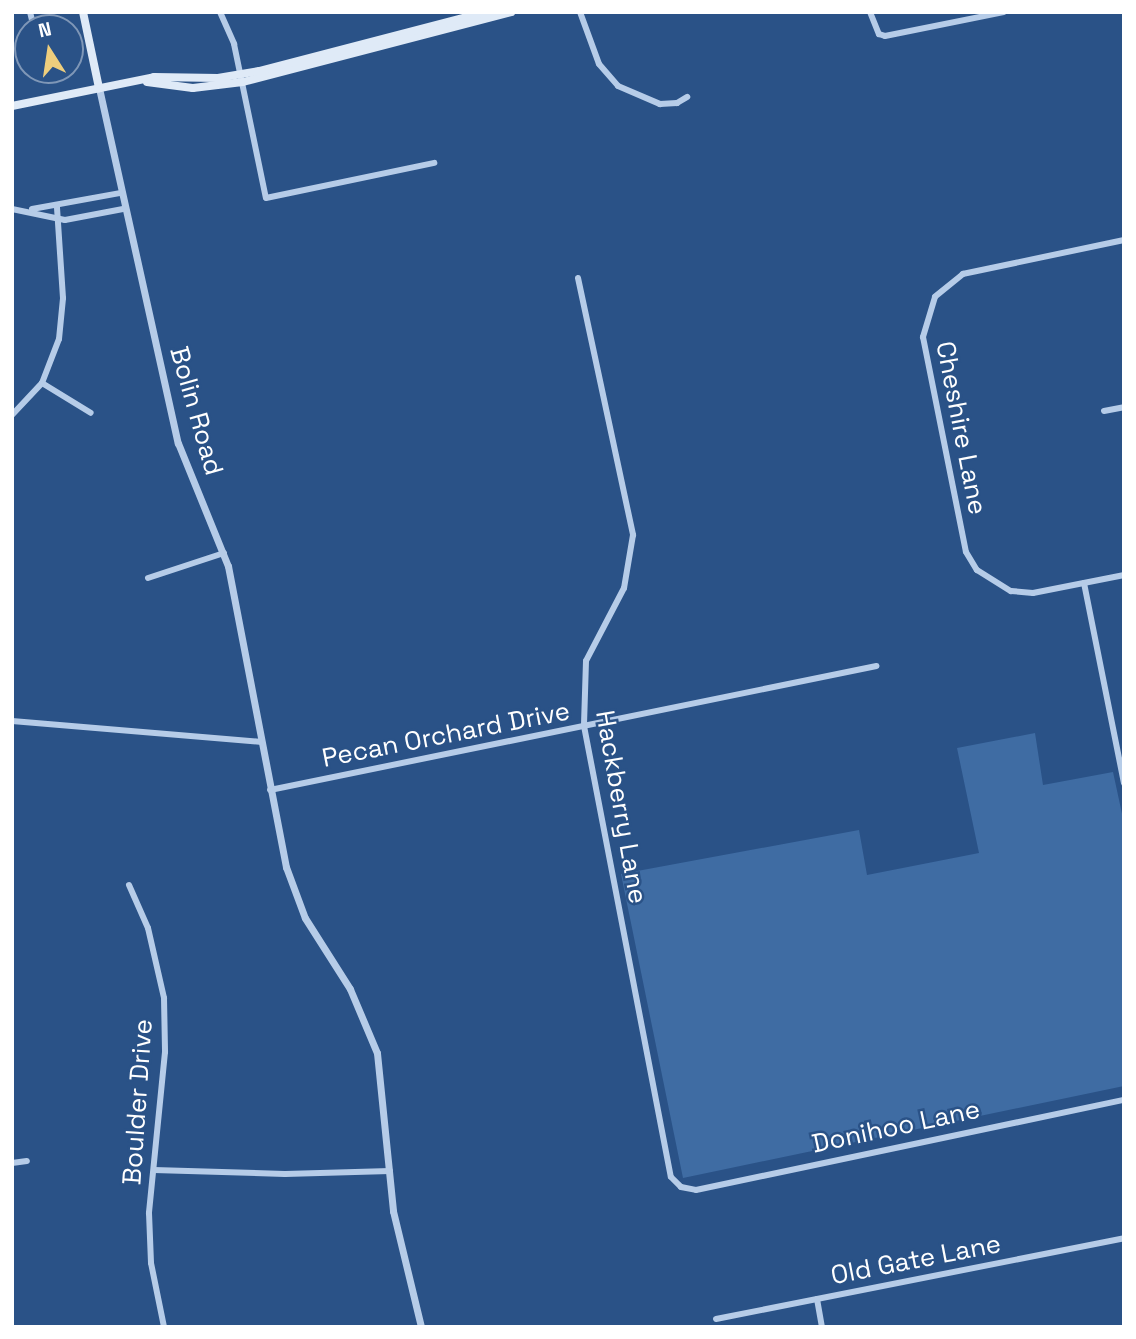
<!DOCTYPE html>
<html>
<head>
<meta charset="utf-8">
<style>
  body { margin:0 }
  #map { position:relative; width:1136px; height:1339px; overflow:hidden; background:#2a5287; font-family:"Space Grotesk",sans-serif }
  div>[style] { position:absolute }
  [style*='--x'] { left:calc(var(--x)*1px); top:calc(var(--y)*1px); width:calc(var(--w)*1px); rotate:calc(var(--a)*1deg) }
  .green>* { inset:0; background:#3f6ca3 }
  .minor>* { height:6px; margin:-3px; padding:0 3px; transform-origin:3px; border-radius:3px; background:#b6cce8 }
  .tertiary>* { height:7px; margin:-3.5px; padding:0 3.5px; transform-origin:3.5px; border-radius:3.5px; background:#b6cce8 }
  .secondary>* { height:8px; margin:-4px; padding:0 4px; transform-origin:4px; border-radius:4px; background:#dfeaf7 }
  span { translate:-50% -50%; white-space:nowrap; text-align:center; line-height:1.15; -webkit-text-stroke:5px #2a5287; paint-order:stroke }
  .street-label { font-size:26px; color:#fff }
  .frame { position:absolute; inset:0; border:14px solid #fff; pointer-events:none }
  .north { position:absolute; left:14px; top:14px; width:70px; height:70px; box-sizing:border-box; background:#2a5287; border:2px solid #7f97b7; border-radius:50%; rotate:348deg; font-size:19px; font-weight:700; line-height:28px; text-align:center; color:#fff }
  .north::after { content:''; display:block; margin:auto; width:24px; height:32px; background:#eece7d; clip-path:polygon(50% 0,100% 100%,50% 72%,0 100%) }
</style>
</head>
<body>
<div id="map">
  <div class="green">
    <div style="clip-path:polygon(1035px 733px,1043px 785px,1113px 772px,1124px 823px,1124px 1086px,683px 1178px,621px 874px,859px 830px,867px 875px,979px 853px,957px 748px)"></div>
  </div>
  <div class="minor">
    <div style="--x:30;--y:12;--w:16;--a:76"></div>
    <div style="--x:220;--y:12;--w:35;--a:66"></div>
    <div style="--x:234;--y:44;--w:157;--a:78.3"></div>
    <div style="--x:266;--y:198;--w:172;--a:-11.8"></div>
    <div style="--x:580;--y:12;--w:55;--a:69.9"></div>
    <div style="--x:599;--y:64;--w:29;--a:49"></div>
    <div style="--x:618;--y:86;--w:46;--a:23.2"></div>
    <div style="--x:660;--y:104;--w:17;--a:-3"></div>
    <div style="--x:677;--y:103;--w:12;--a:-31"></div>
    <div style="--x:870;--y:12;--w:24;--a:68"></div>
    <div style="--x:879;--y:34;--w:6;--a:18"></div>
    <div style="--x:885;--y:36;--w:121;--a:-11.4"></div>
    <div style="--x:43;--y:70;--w:8;--a:76"></div>
    <div style="--x:12;--y:209;--w:54;--a:11.7"></div>
    <div style="--x:65;--y:220;--w:59;--a:-10.7"></div>
    <div style="--x:32;--y:209;--w:89;--a:-10.3"></div>
    <div style="--x:1124;--y:240;--w:165;--a:168.1"></div>
    <div style="--x:963;--y:274;--w:36;--a:141"></div>
    <div style="--x:935;--y:297;--w:42;--a:106.7"></div>
    <div style="--x:923;--y:337;--w:219;--a:78.7"></div>
    <div style="--x:966;--y:552;--w:21;--a:59"></div>
    <div style="--x:977;--y:570;--w:40;--a:32"></div>
    <div style="--x:1011;--y:591;--w:22;--a:5"></div>
    <div style="--x:1033;--y:593;--w:93;--a:-11.2"></div>
    <div style="--x:578;--y:278;--w:263;--a:77.9"></div>
    <div style="--x:633;--y:535;--w:54;--a:99.6"></div>
    <div style="--x:624;--y:588;--w:82;--a:117.5"></div>
    <div style="--x:586;--y:661;--w:65;--a:91.8"></div>
    <div style="--x:584;--y:726;--w:459;--a:79.1"></div>
    <div style="--x:671;--y:1177;--w:14;--a:45"></div>
    <div style="--x:681;--y:1187;--w:15;--a:11"></div>
    <div style="--x:696;--y:1190;--w:437;--a:-11.9"></div>
    <div style="--x:42;--y:383;--w:57;--a:31.5"></div>
    <div style="--x:1104;--y:411;--w:20;--a:-11"></div>
    <div style="--x:12;--y:415;--w:44;--a:-46.8"></div>
    <div style="--x:42;--y:383;--w:47;--a:-68.9"></div>
    <div style="--x:59;--y:339;--w:41;--a:-84.4"></div>
    <div style="--x:63;--y:298;--w:91;--a:-93.8"></div>
    <div style="--x:148;--y:578;--w:80;--a:-18.2"></div>
    <div style="--x:1084;--y:583;--w:204;--a:78.7"></div>
    <div style="--x:12;--y:721;--w:251;--a:4.8"></div>
    <div style="--x:270;--y:790;--w:619;--a:-11.56"></div>
    <div style="--x:129;--y:885;--w:47;--a:66.2"></div>
    <div style="--x:148;--y:928;--w:72;--a:77.1"></div>
    <div style="--x:164;--y:998;--w:54;--a:88.9"></div>
    <div style="--x:165;--y:1052;--w:162;--a:95.7"></div>
    <div style="--x:149;--y:1213;--w:50;--a:87.7"></div>
    <div style="--x:151;--y:1263;--w:65;--a:78.5"></div>
    <div style="--x:12;--y:1163;--w:15;--a:-8"></div>
    <div style="--x:154;--y:1170;--w:131;--a:1.7"></div>
    <div style="--x:285;--y:1174;--w:105;--a:-1.6"></div>
    <div style="--x:817;--y:1299;--w:28;--a:80"></div>
    <div style="--x:716;--y:1319;--w:416;--a:-11.2"></div>
  </div>
  <div class="tertiary">
    <div style="--x:99;--y:88;--w:364;--a:77.5"></div>
    <div style="--x:178;--y:443;--w:133;--a:67.9"></div>
    <div style="--x:228;--y:566;--w:307;--a:79.1"></div>
    <div style="--x:286;--y:867;--w:54;--a:69.6"></div>
    <div style="--x:305;--y:918;--w:84;--a:57.6"></div>
    <div style="--x:350;--y:989;--w:69;--a:67.1"></div>
    <div style="--x:377;--y:1053;--w:159;--a:84.2"></div>
    <div style="--x:393;--y:1211;--w:119;--a:76.4"></div>
  </div>
  <div class="secondary">
    <div style="--x:83;--y:12;--w:78;--a:78.1"></div>
    <div style="--x:147;--y:82;--w:46;--a:7.4"></div>
    <div style="--x:193;--y:88;--w:50;--a:-6.8"></div>
    <div style="--x:243;--y:82;--w:277;--a:-14.6"></div>
    <div style="--x:12;--y:106;--w:145;--a:-11.5"></div>
    <div style="--x:154;--y:77;--w:64;--a:0.9"></div>
    <div style="--x:218;--y:78;--w:42;--a:-9.7"></div>
    <div style="--x:259;--y:71;--w:234;--a:-14.6"></div>
  </div>
  <div class="street-label">
    <span style="left:196px;top:411px;rotate:74deg">Bolin Road</span>
    <span style="left:961px;top:428px;rotate:79deg">Cheshire Lane</span>
    <span style="left:446px;top:735px;rotate:-11deg">Pecan Orchard Drive</span>
    <span style="left:621px;top:807px;rotate:80deg">Hackberry Lane</span>
    <span style="left:138px;top:1102px;rotate:-86deg">Boulder Drive</span>
    <span style="left:896px;top:1127px;rotate:-12deg">Donihoo Lane</span>
    <span style="left:916px;top:1260px;rotate:-11deg">Old Gate Lane</span>
  </div>
  <div class="frame"></div>
  <div class="north">N</div>
</div>
</body>
</html>
